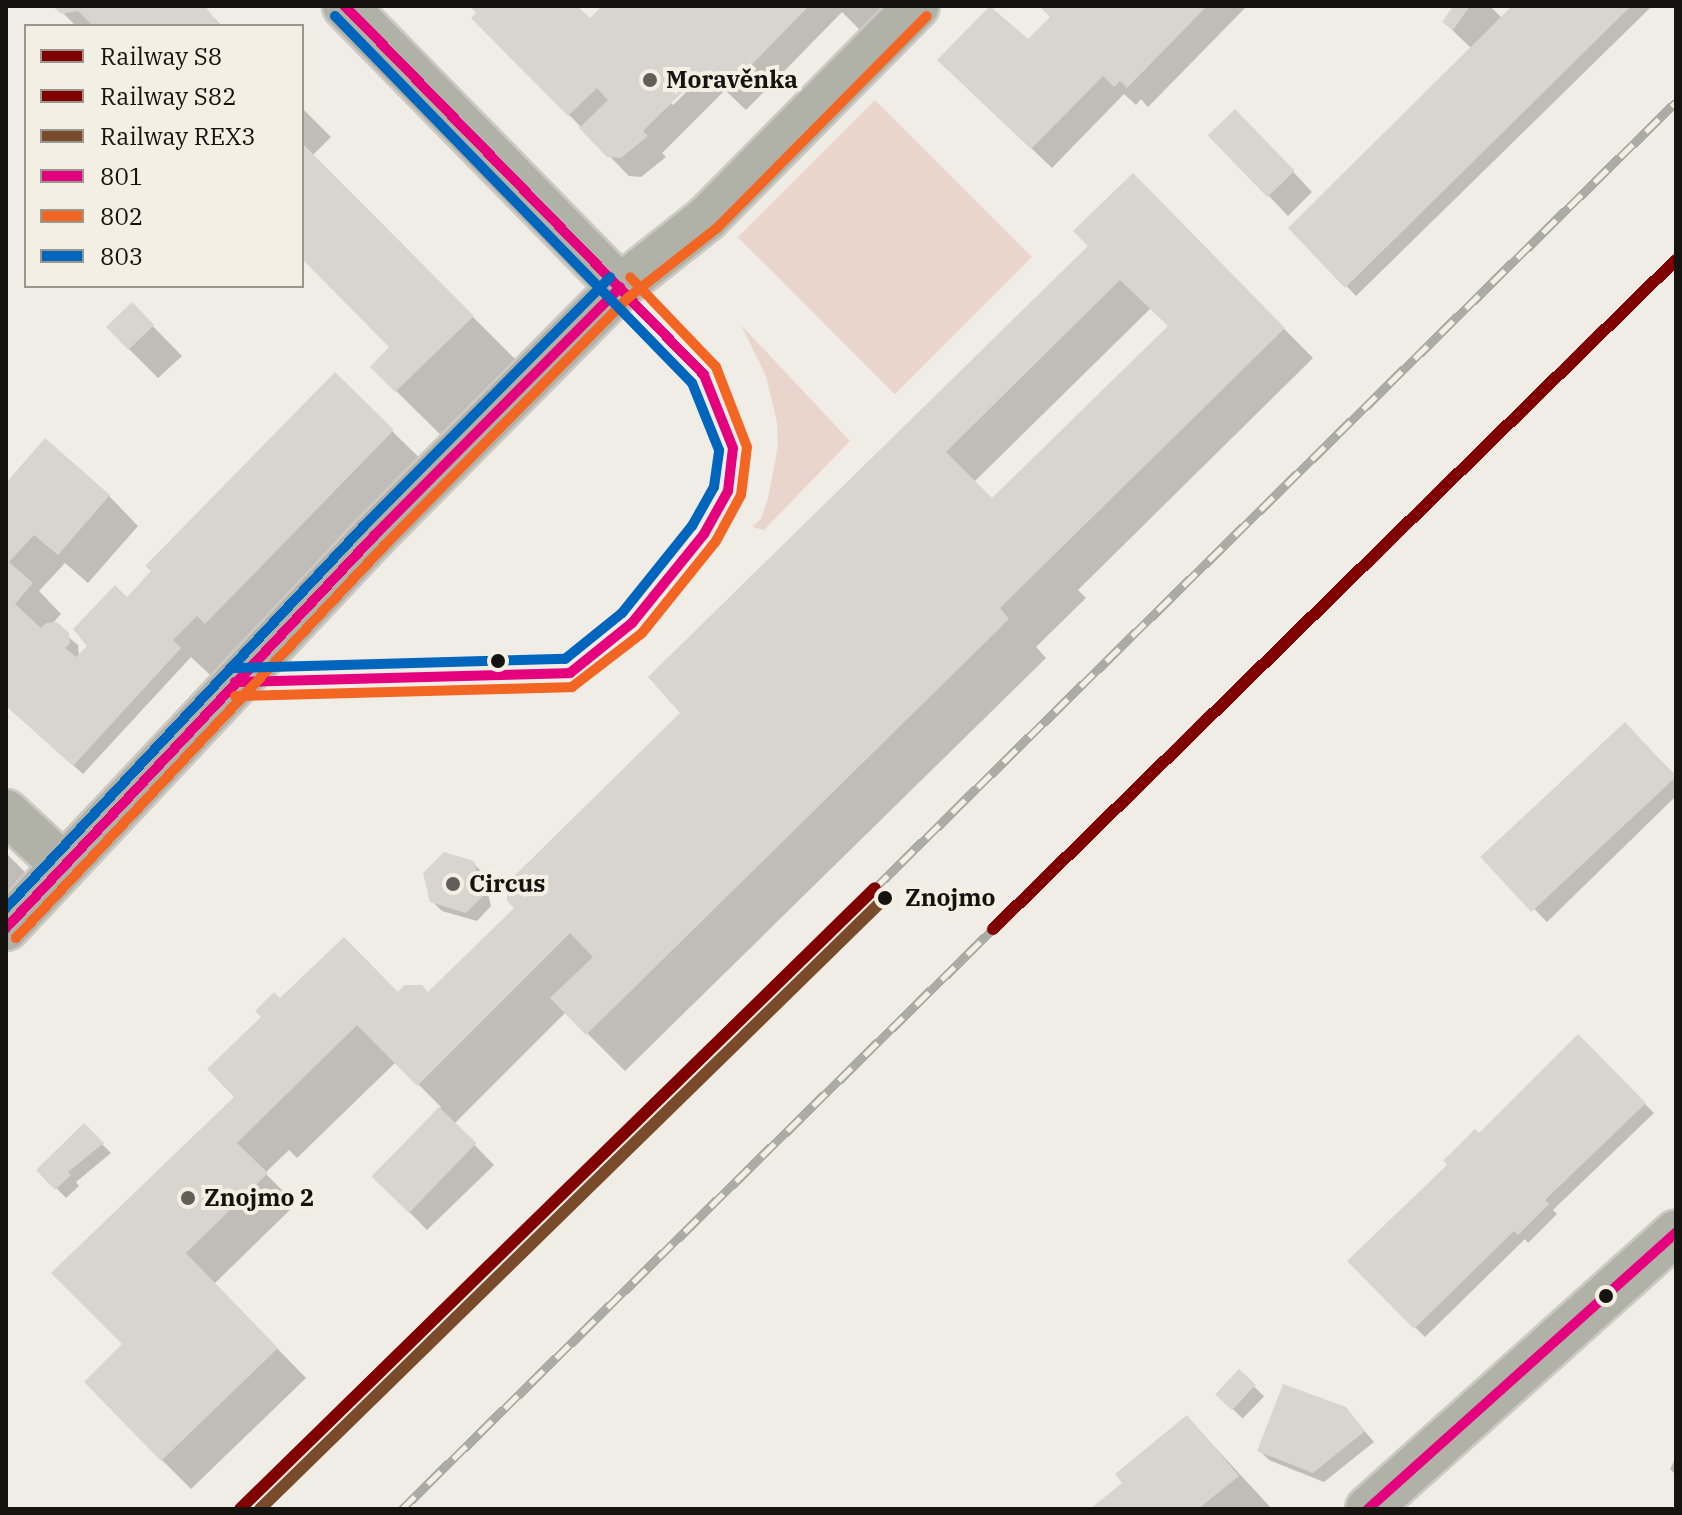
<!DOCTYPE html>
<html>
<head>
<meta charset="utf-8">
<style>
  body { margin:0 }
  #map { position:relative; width:1682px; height:1515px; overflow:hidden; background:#f0ede6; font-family:"IBM Plex Serif",serif }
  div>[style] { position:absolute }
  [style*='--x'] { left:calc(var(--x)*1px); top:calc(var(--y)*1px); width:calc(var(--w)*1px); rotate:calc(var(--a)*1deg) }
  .green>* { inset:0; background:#ead5cc; transform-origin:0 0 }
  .shadow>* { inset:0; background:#0003; transform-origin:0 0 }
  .building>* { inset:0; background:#d8d4d0; transform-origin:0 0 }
  .roads { filter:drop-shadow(2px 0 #ccc9c5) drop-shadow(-2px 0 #ccc9c5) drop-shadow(0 2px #ccc9c5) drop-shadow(0 -2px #ccc9c5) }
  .minor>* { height:44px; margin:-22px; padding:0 22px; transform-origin:22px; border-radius:22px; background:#b0b2a7 }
  .rail>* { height:9px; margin-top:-4.5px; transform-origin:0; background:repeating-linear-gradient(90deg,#f3efe3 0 18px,#abaca4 0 36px); box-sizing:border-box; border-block:2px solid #abaca4 }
  .bus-1>* { height:10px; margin:-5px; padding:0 5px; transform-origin:5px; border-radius:5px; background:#e5007d }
  .bus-2>* { height:10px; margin:-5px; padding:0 5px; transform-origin:5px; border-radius:5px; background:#f26522 }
  .bus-3>* { height:10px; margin:-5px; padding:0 5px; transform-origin:5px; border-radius:5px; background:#0065bd }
  .rail-1>* { height:12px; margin:-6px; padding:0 6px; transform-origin:6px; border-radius:6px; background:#800000 }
  .rail-2>* { height:12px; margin:-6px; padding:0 6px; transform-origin:6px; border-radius:6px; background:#800000 }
  .rail-3>* { height:12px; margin:-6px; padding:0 6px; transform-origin:6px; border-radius:6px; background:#7a4b2a }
  .dots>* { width:22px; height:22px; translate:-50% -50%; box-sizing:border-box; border:4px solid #f3efe3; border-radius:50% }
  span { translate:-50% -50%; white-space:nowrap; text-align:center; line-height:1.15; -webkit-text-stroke:8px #f3efe3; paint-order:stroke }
  .poi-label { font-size:24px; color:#151310; font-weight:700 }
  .left { translate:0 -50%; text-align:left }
  .stop-label { font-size:24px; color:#151310; font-weight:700 }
  .frame { position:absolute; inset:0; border:8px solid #151310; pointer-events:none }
  .legend { position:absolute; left:24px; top:24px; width:280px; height:264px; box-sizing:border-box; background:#f3efe3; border:2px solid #9a978f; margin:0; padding:10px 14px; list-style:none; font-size:24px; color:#151310 }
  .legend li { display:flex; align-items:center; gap:16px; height:40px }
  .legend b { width:40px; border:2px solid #9a978f }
</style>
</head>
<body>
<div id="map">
  <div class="green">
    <div style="left:875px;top:100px;width:222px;height:194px;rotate:45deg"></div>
    <div style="clip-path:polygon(741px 325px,850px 441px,764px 530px,752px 527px,761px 519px,768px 498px,778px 446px,777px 422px,766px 376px)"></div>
  </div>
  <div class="shadow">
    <div style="clip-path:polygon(56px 6px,202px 6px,222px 26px,76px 26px)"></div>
    <div style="clip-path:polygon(evenodd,472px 6px,575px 6px,590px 21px,605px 6px,887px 6px,862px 32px,842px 12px,746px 110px,725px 90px,662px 153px,666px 157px,641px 177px,629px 176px,474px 18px,479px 13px,472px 6px,710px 63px,713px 66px,673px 105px,670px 102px,710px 63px)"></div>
    <div style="clip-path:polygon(1042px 6px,1247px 6px,1148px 107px,1141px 99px,1136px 105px,1124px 94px,1052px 168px,960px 80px,1028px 42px,1053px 17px)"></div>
    <div style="clip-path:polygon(1456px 6px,1490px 6px,1504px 20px,1518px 6px,1652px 6px,1356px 296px,1291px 228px,1473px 50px,1444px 22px)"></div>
    <div style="clip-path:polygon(302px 108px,331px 137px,312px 156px,534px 378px,458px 452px,372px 367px,392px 346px,302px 257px)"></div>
    <div style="clip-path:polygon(1255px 131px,1312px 192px,1288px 216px,1210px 134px)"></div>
    <div style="clip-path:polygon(evenodd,1133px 176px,1313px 358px,1078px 590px,1086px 598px,1036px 647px,1046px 658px,625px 1071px,566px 1012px,454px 1124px,494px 1165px,427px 1230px,373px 1175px,441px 1107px,396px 1062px,297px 1158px,289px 1150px,265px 1173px,296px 1204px,214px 1284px,306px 1378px,191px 1489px,162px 1460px,125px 1344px,280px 1001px,428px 995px,517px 908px,1091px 246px,1133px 176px,1151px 308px,1170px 327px,1000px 509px,974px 482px,1151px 308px)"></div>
    <div style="clip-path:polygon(132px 305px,182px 356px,158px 378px,129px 349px)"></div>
    <div style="clip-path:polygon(392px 431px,443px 481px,225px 689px,191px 657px,83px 774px,6px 705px,6px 486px,109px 496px,138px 526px,88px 583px,65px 563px,39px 591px,61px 614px,52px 624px,78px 645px,79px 657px,127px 599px)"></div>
    <div style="clip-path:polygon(1625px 725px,1676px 776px,1676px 796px,1547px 922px,1487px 861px)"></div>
    <div style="clip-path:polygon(6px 853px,24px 871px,25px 877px,6px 896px)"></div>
    <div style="clip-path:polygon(473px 863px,483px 873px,491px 906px,477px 921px,442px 911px,432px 901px)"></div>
    <div style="clip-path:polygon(1578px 1037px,1654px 1113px,1553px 1210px,1557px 1214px,1528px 1243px,1525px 1239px,1425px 1337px,1349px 1262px)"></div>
    <div style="clip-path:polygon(84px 1126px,111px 1153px,76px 1182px,79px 1186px,66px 1198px,39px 1170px)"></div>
    <div style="left:1239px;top:1372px;width:35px;height:31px;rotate:44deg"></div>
    <div style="clip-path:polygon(1187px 1417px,1272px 1509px,1094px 1509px,1125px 1483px)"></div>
    <div style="clip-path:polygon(1355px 1420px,1374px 1442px,1324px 1482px,1269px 1460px,1259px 1450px)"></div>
    <div style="clip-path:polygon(1676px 1457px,1676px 1475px,1670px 1469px)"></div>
  </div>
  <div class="building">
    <div style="clip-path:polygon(53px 6px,205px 6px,220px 26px,93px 26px,78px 11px,61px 14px)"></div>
    <div style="clip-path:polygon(470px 6px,577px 6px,590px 18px,602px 6px,809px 6px,725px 92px,704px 71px,643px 131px,648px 136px,621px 158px,607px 157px,579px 128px,608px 100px,597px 88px,568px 116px,471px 18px,476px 13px)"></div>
    <div style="clip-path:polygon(990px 6px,1028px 39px,1050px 17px,1039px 6px,1207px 6px,1127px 88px,1120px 81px,1114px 87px,1103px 76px,1031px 149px,937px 60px)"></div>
    <div style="clip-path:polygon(1453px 6px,1470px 6px,1453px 30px,1442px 22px)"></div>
    <div style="clip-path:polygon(1512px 6px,1631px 6px,1345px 288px,1288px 228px)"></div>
    <div style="left:1235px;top:109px;width:86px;height:38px;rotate:46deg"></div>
    <div style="clip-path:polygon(302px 143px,474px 316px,395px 392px,370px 367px,389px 347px,302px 259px)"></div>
    <div style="clip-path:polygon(evenodd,1133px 173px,1285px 328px,1000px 608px,1009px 619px,586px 1035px,550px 998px,593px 957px,570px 933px,417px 1086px,357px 1025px,237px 1143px,268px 1173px,186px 1253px,278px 1348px,161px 1461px,84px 1382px,122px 1344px,51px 1273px,234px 1097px,207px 1069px,261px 1017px,255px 1011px,274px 992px,280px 998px,344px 937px,398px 992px,404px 985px,422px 985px,428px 992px,514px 908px,507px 901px,507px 883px,680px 713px,648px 677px,1088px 246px,1073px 231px,1133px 173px,1120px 280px,1168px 326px,992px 498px,946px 452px,1120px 280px)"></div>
    <div style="left:132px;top:302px;width:32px;height:36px;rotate:46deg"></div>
    <div style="clip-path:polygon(335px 372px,394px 430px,205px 624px,197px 616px,173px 640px,181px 648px,73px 766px,6px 706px,6px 483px,45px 438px,110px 495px,58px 555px,34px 535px,9px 562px,33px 583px,15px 604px,41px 628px,46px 623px,57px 622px,69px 633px,70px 643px,65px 648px,76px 657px,87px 646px,73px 629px,115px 585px,127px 597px,151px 571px,145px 566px)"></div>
    <div style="left:1625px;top:722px;width:75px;height:198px;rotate:47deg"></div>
    <div style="clip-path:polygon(444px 852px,474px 861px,483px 896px,466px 913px,430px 902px,423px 873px)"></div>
    <div style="clip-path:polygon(1578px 1034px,1646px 1103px,1545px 1200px,1549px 1204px,1518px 1235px,1514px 1231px,1414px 1329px,1347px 1261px,1447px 1165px,1443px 1160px,1448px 1156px,1475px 1129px,1479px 1133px)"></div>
    <div style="left:439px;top:1107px;width:52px;height:97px;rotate:44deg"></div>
    <div style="clip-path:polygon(84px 1123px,104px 1143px,68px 1172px,71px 1175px,55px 1190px,36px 1170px)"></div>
    <div style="left:1239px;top:1369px;width:23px;height:35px;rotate:43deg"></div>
    <div style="clip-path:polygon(1283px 1384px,1346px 1407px,1365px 1431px,1313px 1473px,1257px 1451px)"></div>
    <div style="clip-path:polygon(1187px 1415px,1239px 1476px,1198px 1509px,1090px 1509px,1122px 1483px,1115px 1474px)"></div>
  </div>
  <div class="roads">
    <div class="minor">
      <div style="--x:345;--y:6;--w:393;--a:45.6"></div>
      <div style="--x:6;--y:812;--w:78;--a:42.9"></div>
      <div style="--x:6;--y:928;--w:538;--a:-46.81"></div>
      <div style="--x:374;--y:536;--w:350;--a:-45.3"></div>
      <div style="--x:620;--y:287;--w:111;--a:-38.4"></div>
      <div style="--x:707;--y:218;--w:298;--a:-45.3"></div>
      <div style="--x:1368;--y:1509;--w:414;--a:-41.9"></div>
    </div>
  </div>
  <div class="rail">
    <div style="--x:875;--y:888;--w:1122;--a:-44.46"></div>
    <div style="--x:402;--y:1509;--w:828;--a:-44.46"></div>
  </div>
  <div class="bus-1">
    <div style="--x:235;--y:682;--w:335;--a:-1.5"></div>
    <div style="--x:570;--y:673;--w:80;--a:-38.9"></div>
    <div style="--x:632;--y:623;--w:114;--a:-51"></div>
    <div style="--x:704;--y:534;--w:49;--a:-60.8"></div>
    <div style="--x:728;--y:491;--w:43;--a:-83.4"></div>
    <div style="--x:733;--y:448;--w:79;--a:-111.7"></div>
    <div style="--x:704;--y:375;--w:515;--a:-134.21"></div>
    <div style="--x:6;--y:928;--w:538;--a:-46.81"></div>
    <div style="--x:374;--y:536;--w:350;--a:-45.3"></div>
    <div style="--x:1368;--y:1509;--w:414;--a:-41.9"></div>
  </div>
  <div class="bus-2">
    <div style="--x:235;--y:696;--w:337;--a:-1.5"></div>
    <div style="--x:572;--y:687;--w:88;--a:-37.6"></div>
    <div style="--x:642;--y:633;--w:118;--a:-51.2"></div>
    <div style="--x:716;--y:541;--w:52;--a:-61.5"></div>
    <div style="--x:741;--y:495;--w:48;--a:-82.9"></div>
    <div style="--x:747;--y:447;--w:86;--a:-111.2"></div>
    <div style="--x:716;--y:367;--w:124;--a:-133.7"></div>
    <div style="--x:16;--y:938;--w:538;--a:-46.81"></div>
    <div style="--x:384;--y:546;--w:349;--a:-45.5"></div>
    <div style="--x:629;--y:297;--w:112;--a:-38.1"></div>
    <div style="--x:717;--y:228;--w:298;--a:-45.3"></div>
  </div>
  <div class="bus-3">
    <div style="--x:235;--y:668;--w:330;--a:-1.6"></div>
    <div style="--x:565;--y:659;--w:73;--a:-38.9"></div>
    <div style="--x:622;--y:613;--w:112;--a:-51.2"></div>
    <div style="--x:692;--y:526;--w:45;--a:-60.6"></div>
    <div style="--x:714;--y:487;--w:37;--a:-82"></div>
    <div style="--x:719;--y:450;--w:72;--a:-111.9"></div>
    <div style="--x:692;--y:383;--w:512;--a:-134.21"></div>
    <div style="--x:6;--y:908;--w:524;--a:-46.86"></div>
    <div style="--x:364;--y:526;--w:350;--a:-45.3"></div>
  </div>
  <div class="rail-1">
    <div style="--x:993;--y:929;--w:956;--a:-44.41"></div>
  </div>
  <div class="rail-2">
    <div style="--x:240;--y:1509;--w:888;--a:-44.36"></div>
  </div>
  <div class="rail-3">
    <div style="--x:260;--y:1509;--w:874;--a:-44.35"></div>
  </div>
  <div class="dots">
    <div style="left:650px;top:80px;background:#625f5b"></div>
    <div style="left:498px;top:661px;background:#151310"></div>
    <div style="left:453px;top:884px;background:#625f5b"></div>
    <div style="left:885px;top:898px;background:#151310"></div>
    <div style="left:188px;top:1198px;background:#625f5b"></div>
    <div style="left:1606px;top:1296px;background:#151310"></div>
  </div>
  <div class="poi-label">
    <span class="left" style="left:666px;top:80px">Moravěnka</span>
    <span class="left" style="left:469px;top:884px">Circus</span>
    <span class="left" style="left:204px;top:1198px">Znojmo 2</span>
  </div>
  <div class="stop-label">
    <span class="left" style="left:905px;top:898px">Znojmo</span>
  </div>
  <div class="frame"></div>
  <ul class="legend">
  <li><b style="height:10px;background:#800000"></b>Railway S8</li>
  <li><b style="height:10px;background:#800000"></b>Railway S82</li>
  <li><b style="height:10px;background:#7a4b2a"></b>Railway REX3</li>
  <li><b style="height:10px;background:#e5007d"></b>801</li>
  <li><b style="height:10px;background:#f26522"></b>802</li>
  <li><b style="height:10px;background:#0065bd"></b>803</li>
  </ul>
</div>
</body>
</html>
